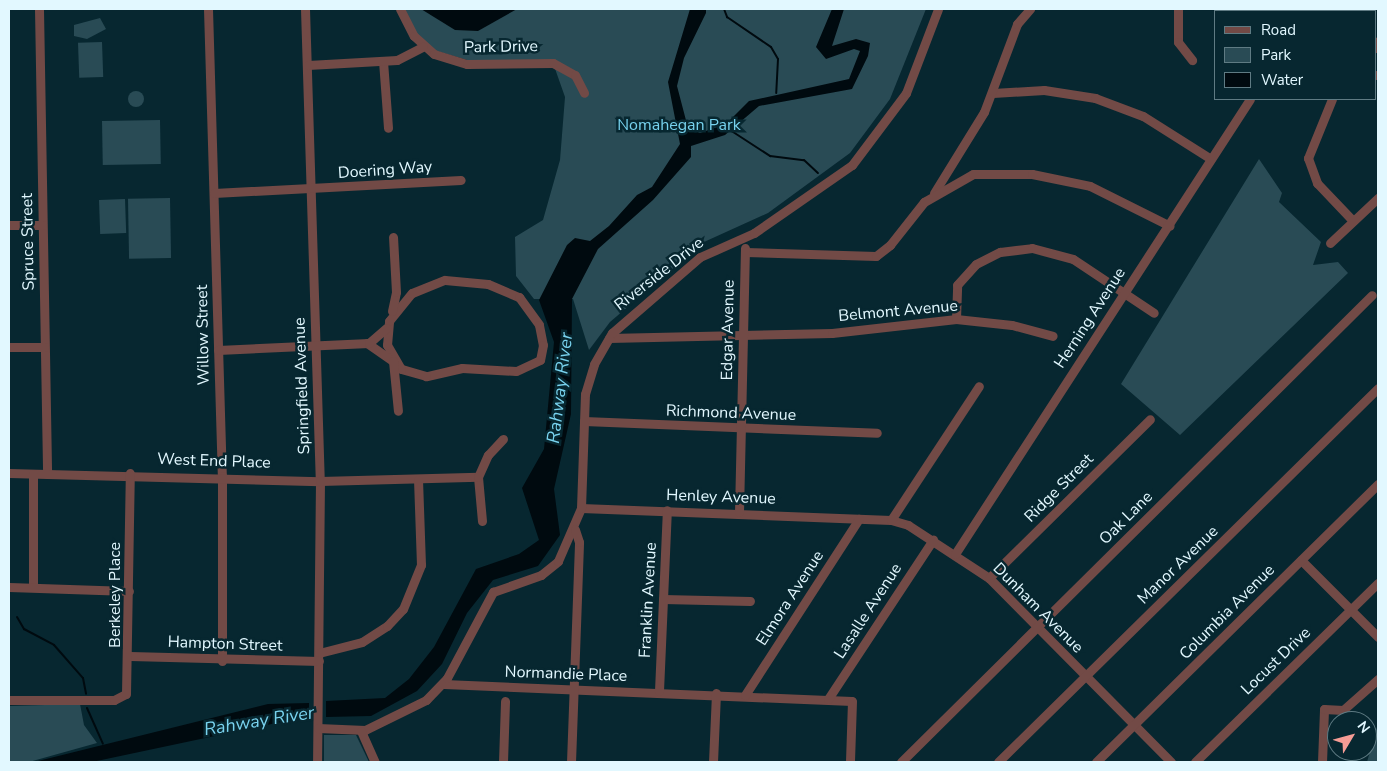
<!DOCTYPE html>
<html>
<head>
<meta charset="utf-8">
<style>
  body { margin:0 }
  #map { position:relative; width:1387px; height:771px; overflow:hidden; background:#072730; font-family:"Nunito Sans",sans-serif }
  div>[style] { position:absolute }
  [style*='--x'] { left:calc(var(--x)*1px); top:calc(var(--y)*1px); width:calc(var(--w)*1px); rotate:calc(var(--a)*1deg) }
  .green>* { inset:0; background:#294b55; transform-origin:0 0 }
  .round { border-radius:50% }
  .water>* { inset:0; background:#000a0f }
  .stream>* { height:2px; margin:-1px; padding:0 1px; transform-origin:1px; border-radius:1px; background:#000a0f }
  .minor>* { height:9px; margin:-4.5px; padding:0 4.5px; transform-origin:4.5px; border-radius:4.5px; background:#724a46 }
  span { translate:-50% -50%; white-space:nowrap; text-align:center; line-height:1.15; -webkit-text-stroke:5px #072730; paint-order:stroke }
  .street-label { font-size:16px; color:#e2f8ff }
  .park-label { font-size:16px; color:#77d2ee }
  .water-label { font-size:18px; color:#79d3ef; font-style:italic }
  .frame { position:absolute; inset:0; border:10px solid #e2f8ff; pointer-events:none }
  .legend { position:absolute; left:1214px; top:10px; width:162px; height:90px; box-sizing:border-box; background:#072730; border:1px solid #5f7b83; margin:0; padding:6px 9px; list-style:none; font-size:15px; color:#e2f8ff }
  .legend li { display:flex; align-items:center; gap:10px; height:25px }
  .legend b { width:25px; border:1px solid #5f7b83 }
  .north { position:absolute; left:1327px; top:711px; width:50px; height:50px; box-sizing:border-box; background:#072730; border:1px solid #5f7b83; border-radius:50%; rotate:53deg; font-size:14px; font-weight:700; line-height:20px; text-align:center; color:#e2f8ff }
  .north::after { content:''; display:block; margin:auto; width:18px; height:22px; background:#f59c95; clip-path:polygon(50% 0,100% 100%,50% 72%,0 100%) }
</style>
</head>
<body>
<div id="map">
  <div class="green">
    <div style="clip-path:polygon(400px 9px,926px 9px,890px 99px,850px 153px,768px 213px,704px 242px,610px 322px,589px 350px,573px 299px,534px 299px,516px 276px,515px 237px,543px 220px,560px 160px,565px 97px,553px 63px,481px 64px,423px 47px)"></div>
    <div style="clip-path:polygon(100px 18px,106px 29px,87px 39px,74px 36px,74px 25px)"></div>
    <div style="left:102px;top:42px;width:35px;height:24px;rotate:88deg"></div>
    <div class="round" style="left:128px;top:91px;width:16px;height:16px"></div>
    <div style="left:160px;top:120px;width:44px;height:58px;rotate:89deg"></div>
    <div style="clip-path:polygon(1259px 159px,1282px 193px,1279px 202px,1321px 242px,1313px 265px,1338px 262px,1348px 273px,1180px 435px,1121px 384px)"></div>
    <div style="left:170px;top:198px;width:60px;height:42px;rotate:89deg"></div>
    <div style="left:125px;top:199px;width:34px;height:26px;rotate:88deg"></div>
    <div style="clip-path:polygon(80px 704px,84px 725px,97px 743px,29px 762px,10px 762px,10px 706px)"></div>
    <div style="clip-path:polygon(1378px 726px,1378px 762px,1367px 762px,1377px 727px)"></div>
    <div style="clip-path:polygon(324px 735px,356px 735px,369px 762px,324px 762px)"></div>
  </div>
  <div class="water">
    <div style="clip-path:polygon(421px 9px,517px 9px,478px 31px,455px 30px)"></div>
    <div style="clip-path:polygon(690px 9px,706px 9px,706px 13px,684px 58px,677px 86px,688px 128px,700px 133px,726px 124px,749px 101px,849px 79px,860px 51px,854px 49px,826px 59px,816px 47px,832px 9px,844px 9px,832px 46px,856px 39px,870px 43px,868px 56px,852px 89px,759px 106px,725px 135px,691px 146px,691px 157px,653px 200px,598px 249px,572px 299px,571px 414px,554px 489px,560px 535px,538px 566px,493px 580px,467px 613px,442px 664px,417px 691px,371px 716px,326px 717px,326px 701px,385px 698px,409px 679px,434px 647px,476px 569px,519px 554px,539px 540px,522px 488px,544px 449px,554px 342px,539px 300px,567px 245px,575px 238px,590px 241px,609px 226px,637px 195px,652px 187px,680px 144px,668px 82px)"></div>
    <div style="clip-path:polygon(309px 703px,309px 716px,92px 762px,34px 762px,268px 704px)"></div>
  </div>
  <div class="stream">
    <div style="--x:724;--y:9;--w:9;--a:69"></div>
    <div style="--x:727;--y:17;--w:53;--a:34.3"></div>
    <div style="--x:771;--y:47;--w:14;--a:60"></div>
    <div style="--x:778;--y:59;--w:34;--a:93"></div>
    <div style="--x:730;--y:130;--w:48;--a:33"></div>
    <div style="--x:770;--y:156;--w:34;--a:7"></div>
    <div style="--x:804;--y:160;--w:19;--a:43"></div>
    <div style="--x:17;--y:617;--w:14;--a:60"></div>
    <div style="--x:24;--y:629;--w:34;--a:28"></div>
    <div style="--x:54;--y:645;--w:44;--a:48.7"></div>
    <div style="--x:83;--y:678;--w:16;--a:79"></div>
    <div style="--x:87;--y:708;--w:39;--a:66"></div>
  </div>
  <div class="minor">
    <div style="--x:39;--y:9;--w:465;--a:89"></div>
    <div style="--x:208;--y:9;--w:467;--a:88.3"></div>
    <div style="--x:222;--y:476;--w:185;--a:90"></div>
    <div style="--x:305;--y:9;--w:472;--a:88.2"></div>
    <div style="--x:320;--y:481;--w:281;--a:90.6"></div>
    <div style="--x:400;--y:9;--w:30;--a:63"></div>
    <div style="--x:414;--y:36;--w:27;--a:42"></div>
    <div style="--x:434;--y:54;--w:34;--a:17"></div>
    <div style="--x:467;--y:64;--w:86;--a:-0.7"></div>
    <div style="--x:553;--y:63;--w:25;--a:29"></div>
    <div style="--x:575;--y:75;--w:20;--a:63"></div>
    <div style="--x:1178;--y:9;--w:33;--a:90"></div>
    <div style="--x:1178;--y:42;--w:23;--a:52"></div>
    <div style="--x:1245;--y:9;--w:6;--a:18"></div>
    <div style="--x:1290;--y:11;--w:5;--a:-22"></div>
    <div style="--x:1376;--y:48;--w:7;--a:-74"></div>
    <div style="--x:383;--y:61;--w:67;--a:85.7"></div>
    <div style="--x:308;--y:65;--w:89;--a:-3.2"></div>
    <div style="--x:397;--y:60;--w:29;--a:-27"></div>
    <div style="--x:1376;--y:75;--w:2;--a:0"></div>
    <div style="--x:993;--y:93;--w:51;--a:-3.4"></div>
    <div style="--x:1044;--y:90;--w:52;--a:8.9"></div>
    <div style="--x:1095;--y:98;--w:51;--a:20.6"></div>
    <div style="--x:1143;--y:116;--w:80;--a:32.3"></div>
    <div style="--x:1332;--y:99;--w:64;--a:112.1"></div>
    <div style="--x:1308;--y:158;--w:27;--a:70"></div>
    <div style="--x:1317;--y:183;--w:52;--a:46.5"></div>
    <div style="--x:214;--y:193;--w:247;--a:-3"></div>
    <div style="--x:934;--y:193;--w:95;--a:-58.3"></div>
    <div style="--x:984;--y:112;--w:94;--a:-69.4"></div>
    <div style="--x:1017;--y:24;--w:20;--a:-49"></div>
    <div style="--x:9;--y:225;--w:33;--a:0"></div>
    <div style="--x:1330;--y:243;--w:66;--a:-43.2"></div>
    <div style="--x:745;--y:252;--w:131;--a:1.7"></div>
    <div style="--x:876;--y:256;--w:18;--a:-38"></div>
    <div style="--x:890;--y:245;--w:55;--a:-51.7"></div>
    <div style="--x:924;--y:202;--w:56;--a:-29.7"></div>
    <div style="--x:973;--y:174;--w:59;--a:0"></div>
    <div style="--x:1032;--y:174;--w:59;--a:11.7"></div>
    <div style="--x:1090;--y:186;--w:89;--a:26.6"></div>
    <div style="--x:445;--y:280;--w:43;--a:5.3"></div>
    <div style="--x:488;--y:284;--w:34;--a:23"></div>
    <div style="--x:519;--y:297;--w:34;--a:54"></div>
    <div style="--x:539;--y:325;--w:20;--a:79"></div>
    <div style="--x:543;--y:345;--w:15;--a:101"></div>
    <div style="--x:540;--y:360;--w:26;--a:155"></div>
    <div style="--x:516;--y:371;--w:54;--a:-176.8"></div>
    <div style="--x:462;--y:368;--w:37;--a:167"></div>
    <div style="--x:426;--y:376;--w:26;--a:-164"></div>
    <div style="--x:401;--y:369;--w:28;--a:-120"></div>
    <div style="--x:387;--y:345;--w:24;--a:-85"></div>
    <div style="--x:389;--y:321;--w:36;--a:-51"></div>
    <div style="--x:412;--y:293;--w:35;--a:-22"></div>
    <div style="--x:392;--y:311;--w:19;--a:-78"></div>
    <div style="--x:396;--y:292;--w:55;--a:-93.1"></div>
    <div style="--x:956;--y:319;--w:34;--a:-88"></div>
    <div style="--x:957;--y:285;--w:28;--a:-48"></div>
    <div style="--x:976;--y:264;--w:27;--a:-27"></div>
    <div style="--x:1000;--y:252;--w:32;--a:-7"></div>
    <div style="--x:1032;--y:248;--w:42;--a:15"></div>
    <div style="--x:1073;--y:259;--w:97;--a:33.7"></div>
    <div style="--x:609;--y:338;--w:223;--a:-1.3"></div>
    <div style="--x:832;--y:333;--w:125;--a:-6.4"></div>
    <div style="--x:956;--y:319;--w:56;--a:6.1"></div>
    <div style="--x:1012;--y:325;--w:42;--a:15"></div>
    <div style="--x:367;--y:343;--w:32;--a:35"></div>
    <div style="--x:393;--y:361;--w:50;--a:84.3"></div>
    <div style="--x:9;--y:347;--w:35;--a:0"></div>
    <div style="--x:218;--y:350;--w:151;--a:-2.7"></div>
    <div style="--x:369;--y:343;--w:23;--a:-41"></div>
    <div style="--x:584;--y:421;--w:293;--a:2.3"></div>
    <div style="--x:9;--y:473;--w:311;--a:1.5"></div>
    <div style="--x:320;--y:481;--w:158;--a:-1.5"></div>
    <div style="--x:33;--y:474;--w:113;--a:90"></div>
    <div style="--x:581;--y:508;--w:310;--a:2.2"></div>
    <div style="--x:891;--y:520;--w:18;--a:16"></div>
    <div style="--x:908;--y:525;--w:97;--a:33.2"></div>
    <div style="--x:989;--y:578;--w:259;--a:45.3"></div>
    <div style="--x:739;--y:512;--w:264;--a:-88.7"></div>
    <div style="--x:891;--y:520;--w:160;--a:-56.7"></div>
    <div style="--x:482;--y:521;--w:44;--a:-95.2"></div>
    <div style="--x:478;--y:477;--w:24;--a:-66"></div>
    <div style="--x:488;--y:455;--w:22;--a:-47"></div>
    <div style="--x:955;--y:554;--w:542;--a:-57.04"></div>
    <div style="--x:1301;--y:560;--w:109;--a:45"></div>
    <div style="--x:989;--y:578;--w:226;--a:-44.6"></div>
    <div style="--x:9;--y:587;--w:120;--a:1.9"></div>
    <div style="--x:663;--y:599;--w:87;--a:1.3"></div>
    <div style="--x:319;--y:653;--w:44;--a:-14.3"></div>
    <div style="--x:362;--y:642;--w:30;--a:-33"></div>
    <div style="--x:387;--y:626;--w:23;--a:-47"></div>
    <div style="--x:403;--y:609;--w:48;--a:-67.8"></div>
    <div style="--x:421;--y:565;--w:85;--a:-92"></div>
    <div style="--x:130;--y:656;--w:189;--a:1.5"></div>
    <div style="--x:444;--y:684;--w:408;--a:2.4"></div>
    <div style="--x:852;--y:701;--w:61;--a:91.9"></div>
    <div style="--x:659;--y:691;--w:181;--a:-87.5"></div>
    <div style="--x:745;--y:695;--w:210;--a:-57.1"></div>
    <div style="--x:828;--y:699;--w:191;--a:-56.6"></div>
    <div style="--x:9;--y:700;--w:105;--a:0"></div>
    <div style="--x:114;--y:700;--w:13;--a:-27"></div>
    <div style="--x:126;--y:694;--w:221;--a:-89"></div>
    <div style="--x:318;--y:728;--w:47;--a:2.4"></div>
    <div style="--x:365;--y:730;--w:68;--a:-26.2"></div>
    <div style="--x:426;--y:700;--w:30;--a:-46"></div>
    <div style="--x:447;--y:678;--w:98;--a:-61.9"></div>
    <div style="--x:493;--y:592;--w:51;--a:-19.5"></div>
    <div style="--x:541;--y:575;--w:22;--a:-39"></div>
    <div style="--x:558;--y:561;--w:58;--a:-66.5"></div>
    <div style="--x:581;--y:508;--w:114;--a:-88"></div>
    <div style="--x:585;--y:394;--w:31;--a:-73"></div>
    <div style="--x:594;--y:364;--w:36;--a:-60"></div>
    <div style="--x:612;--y:333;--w:116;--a:-40.8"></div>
    <div style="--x:700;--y:257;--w:59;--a:-24"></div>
    <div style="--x:754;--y:233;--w:119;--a:-34.8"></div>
    <div style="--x:852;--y:165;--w:90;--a:-53.1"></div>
    <div style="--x:906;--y:93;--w:90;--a:-69.1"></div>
    <div style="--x:361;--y:731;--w:34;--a:66"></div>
    <div style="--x:503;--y:762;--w:61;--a:-88.1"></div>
    <div style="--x:571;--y:762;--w:220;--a:-87.9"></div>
    <div style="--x:579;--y:542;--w:13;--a:-108"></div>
    <div style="--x:713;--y:762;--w:69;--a:-87.5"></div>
    <div style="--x:901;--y:762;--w:663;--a:-44.76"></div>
    <div style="--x:998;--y:762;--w:533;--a:-44.54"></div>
    <div style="--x:1096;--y:762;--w:396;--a:-44.6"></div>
    <div style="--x:1195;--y:762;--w:256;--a:-44.4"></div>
    <div style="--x:1322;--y:762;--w:53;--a:-87.8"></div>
    <div style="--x:1324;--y:709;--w:19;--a:3"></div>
    <div style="--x:1343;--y:710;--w:47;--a:-41.5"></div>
  </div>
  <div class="street-label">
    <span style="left:501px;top:47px;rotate:-1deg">Park Drive</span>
    <span style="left:385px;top:170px;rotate:-4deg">Doering Way</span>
    <span style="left:28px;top:242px;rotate:-91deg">Spruce Street</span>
    <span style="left:659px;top:274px;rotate:-38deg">Riverside Drive</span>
    <span style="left:898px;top:311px;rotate:-5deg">Belmont Avenue</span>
    <span style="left:1090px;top:318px;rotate:-57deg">Herning Avenue</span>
    <span style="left:728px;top:330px;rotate:-89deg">Edgar Avenue</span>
    <span style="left:203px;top:335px;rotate:-91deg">Willow Street</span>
    <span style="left:302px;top:386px;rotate:-92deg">Springfield Avenue</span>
    <span style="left:731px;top:413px;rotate:2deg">Richmond Avenue</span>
    <span style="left:214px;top:461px;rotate:2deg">West End Place</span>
    <span style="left:1059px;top:488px;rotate:-45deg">Ridge Street</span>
    <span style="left:721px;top:497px;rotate:2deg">Henley Avenue</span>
    <span style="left:1126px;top:518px;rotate:-45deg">Oak Lane</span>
    <span style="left:1178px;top:565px;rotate:-44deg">Manor Avenue</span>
    <span style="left:115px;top:595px;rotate:-90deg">Berkeley Place</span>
    <span style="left:790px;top:598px;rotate:-57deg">Elmora Avenue</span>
    <span style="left:648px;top:600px;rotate:-87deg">Franklin Avenue</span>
    <span style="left:1038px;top:608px;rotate:45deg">Dunham Avenue</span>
    <span style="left:868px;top:611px;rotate:-57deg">Lasalle Avenue</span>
    <span style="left:1227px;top:612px;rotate:-45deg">Columbia Avenue</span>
    <span style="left:225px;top:644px;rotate:2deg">Hampton Street</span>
    <span style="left:1276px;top:661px;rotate:-44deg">Locust Drive</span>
    <span style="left:566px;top:674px;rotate:2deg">Normandie Place</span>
  </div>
  <div class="park-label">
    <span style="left:679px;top:125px">Nomahegan Park</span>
  </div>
  <div class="water-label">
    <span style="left:560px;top:388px;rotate:-83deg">Rahway River</span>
    <span style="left:259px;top:721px;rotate:-9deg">Rahway River</span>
  </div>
  <div class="frame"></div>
  <ul class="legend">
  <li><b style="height:6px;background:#724a46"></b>Road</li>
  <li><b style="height:14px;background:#294b55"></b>Park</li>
  <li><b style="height:14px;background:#000a0f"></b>Water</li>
  </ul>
  <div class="north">N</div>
</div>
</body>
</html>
